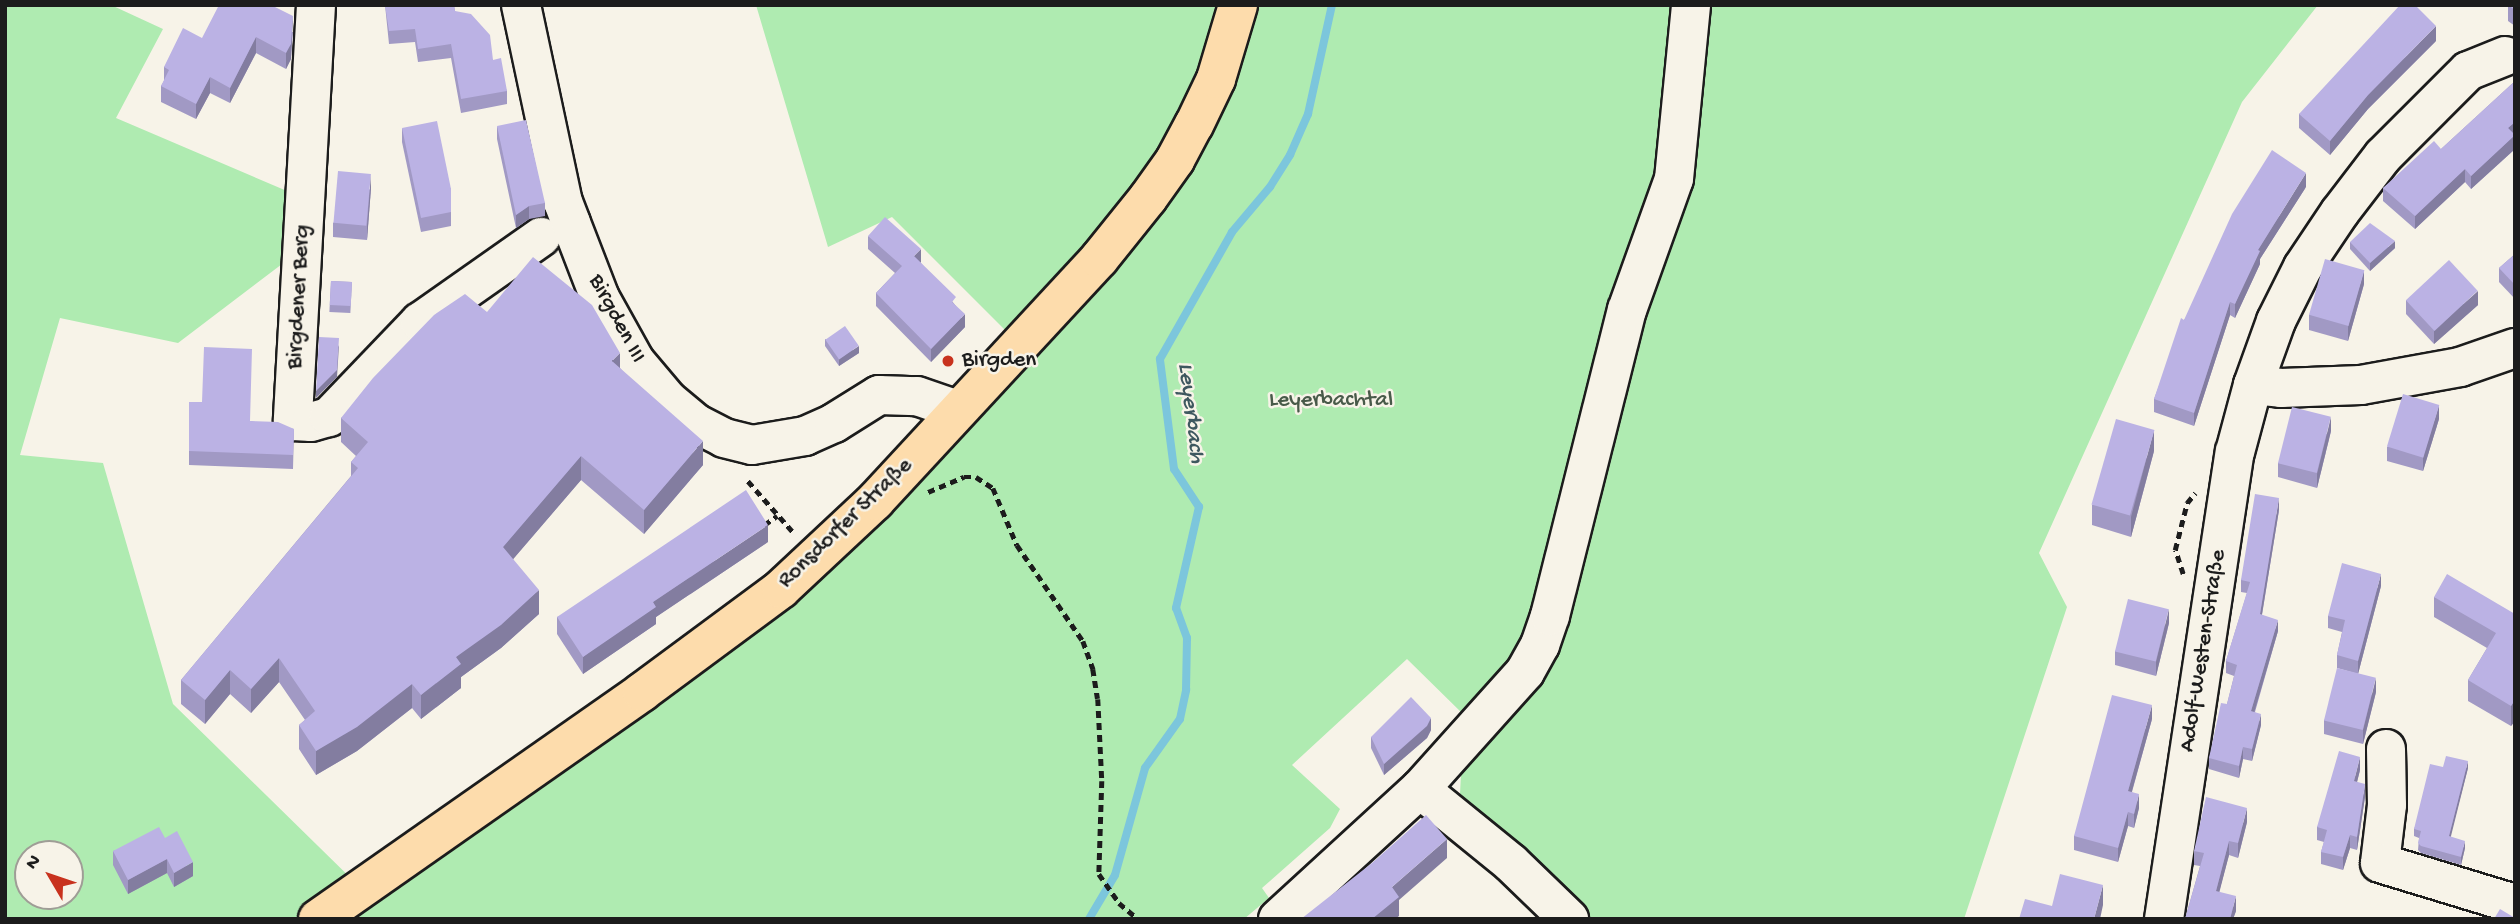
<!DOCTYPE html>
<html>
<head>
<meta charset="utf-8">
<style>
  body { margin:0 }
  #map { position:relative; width:2520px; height:924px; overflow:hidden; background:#f7f3e8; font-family:"Gochi Hand",sans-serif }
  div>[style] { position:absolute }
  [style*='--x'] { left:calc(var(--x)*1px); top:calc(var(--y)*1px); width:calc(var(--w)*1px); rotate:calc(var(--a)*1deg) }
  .green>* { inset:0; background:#afebb1 }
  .stream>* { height:8px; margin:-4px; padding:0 4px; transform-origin:4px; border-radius:4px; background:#7cc6dc }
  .path>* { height:4.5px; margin-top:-2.25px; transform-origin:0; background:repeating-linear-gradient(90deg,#1c1c1c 0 7px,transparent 0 12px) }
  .roads { filter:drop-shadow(2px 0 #1c1c1c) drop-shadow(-2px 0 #1c1c1c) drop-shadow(0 2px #1c1c1c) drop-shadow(0 -2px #1c1c1c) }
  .minor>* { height:38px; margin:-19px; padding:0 19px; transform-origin:19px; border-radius:19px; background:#f7f3e8 }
  .major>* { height:38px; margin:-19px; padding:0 19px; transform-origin:19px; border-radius:19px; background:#fddcac }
  .wall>* { inset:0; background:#a199c4; transform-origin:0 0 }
  .shaded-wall>* { inset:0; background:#837da0 }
  .building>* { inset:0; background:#bbb2e4; transform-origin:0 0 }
  .dots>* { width:19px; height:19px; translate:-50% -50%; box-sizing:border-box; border:4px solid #f7f3e8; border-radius:50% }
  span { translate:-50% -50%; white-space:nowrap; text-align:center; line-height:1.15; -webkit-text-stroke:5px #f7f3e8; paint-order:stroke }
  .street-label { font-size:23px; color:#1c1c1c }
  .poi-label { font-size:23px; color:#1c1c1c }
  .left { translate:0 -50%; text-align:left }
  .park-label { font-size:23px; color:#485a49 }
  .water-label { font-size:24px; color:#3e585f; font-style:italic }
  .frame { position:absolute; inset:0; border:7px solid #1c1c1c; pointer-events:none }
  .north { position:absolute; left:14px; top:840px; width:70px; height:70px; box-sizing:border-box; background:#f7f3e8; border:2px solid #9f9d96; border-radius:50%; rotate:309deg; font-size:19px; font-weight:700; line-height:28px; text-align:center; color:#1c1c1c }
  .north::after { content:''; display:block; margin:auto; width:24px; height:32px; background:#c8321e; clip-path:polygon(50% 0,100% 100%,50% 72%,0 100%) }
</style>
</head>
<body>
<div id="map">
  <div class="green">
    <div style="clip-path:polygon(evenodd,5px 5px,111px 5px,163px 29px,116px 118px,294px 194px,290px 258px,178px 343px,60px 318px,20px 455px,103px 463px,173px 704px,368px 895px,773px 611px,1031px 356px,892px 217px,828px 247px,756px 5px,2318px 5px,2242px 102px,2039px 553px,2067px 607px,1964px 919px,1588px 919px,1460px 794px,1464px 715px,1407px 659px,1292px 765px,1340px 809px,1330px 828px,1262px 888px,1269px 898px,1244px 919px,5px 919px,5px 5px,28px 854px,70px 854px,70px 896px,28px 896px,28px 854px)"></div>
  </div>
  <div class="stream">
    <div style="--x:1089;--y:919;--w:51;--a:-59.4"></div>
    <div style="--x:1115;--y:875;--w:111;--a:-74.3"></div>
    <div style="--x:1145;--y:768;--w:60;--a:-54.5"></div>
    <div style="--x:1180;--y:719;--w:30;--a:-78"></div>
    <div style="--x:1186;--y:690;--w:52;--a:-88.9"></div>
    <div style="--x:1187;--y:638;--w:32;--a:-110"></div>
    <div style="--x:1176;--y:608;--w:104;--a:-77.2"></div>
    <div style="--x:1199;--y:507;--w:45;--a:-123.3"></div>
    <div style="--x:1174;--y:469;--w:111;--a:-97.3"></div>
    <div style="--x:1160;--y:359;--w:146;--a:-60.4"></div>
    <div style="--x:1232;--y:232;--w:59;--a:-49.8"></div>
    <div style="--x:1270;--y:187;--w:38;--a:-58"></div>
    <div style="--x:1290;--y:155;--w:45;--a:-66.3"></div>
    <div style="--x:1308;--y:114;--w:112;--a:-77.6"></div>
  </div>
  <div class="path">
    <div style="--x:748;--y:481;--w:69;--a:48.5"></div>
    <div style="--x:928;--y:492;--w:39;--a:-23"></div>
    <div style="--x:964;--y:477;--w:12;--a:0"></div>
    <div style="--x:976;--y:477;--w:20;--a:33"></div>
    <div style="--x:993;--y:488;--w:62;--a:67.2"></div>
    <div style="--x:1017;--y:545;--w:116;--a:55.5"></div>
    <div style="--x:1083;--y:641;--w:30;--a:70"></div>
    <div style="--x:1093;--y:669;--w:30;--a:81"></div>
    <div style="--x:1098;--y:699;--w:82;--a:87.2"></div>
    <div style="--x:1102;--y:781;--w:93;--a:91.8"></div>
    <div style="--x:1099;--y:874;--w:35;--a:55"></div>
    <div style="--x:1119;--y:903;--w:25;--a:40"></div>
    <div style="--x:764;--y:525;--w:16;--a:-35"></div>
    <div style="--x:2183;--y:574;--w:25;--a:-108"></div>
    <div style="--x:2175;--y:550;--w:49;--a:-75.7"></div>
    <div style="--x:2187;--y:503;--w:13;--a:-51"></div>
  </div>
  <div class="roads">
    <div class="minor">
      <div style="--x:316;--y:5;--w:417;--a:93.2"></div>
      <div style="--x:293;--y:421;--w:18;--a:3"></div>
      <div style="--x:311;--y:422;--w:19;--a:-16"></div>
      <div style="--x:329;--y:417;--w:132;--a:-46.2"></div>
      <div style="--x:420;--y:322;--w:148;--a:-35.1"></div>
      <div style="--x:521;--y:5;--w:201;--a:78"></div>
      <div style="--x:563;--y:202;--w:22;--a:69"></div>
      <div style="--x:571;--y:223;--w:80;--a:68.9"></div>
      <div style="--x:600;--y:298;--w:72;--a:60.9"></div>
      <div style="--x:635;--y:361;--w:51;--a:49.8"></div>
      <div style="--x:668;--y:400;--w:38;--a:40"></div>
      <div style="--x:697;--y:424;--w:30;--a:27"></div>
      <div style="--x:724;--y:438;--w:29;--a:14"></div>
      <div style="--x:752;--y:445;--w:54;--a:-9.6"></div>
      <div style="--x:805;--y:436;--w:32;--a:-24"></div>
      <div style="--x:834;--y:423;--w:53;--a:-31.9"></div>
      <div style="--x:879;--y:395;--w:38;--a:2"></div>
      <div style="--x:917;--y:396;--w:43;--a:18.9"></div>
      <div style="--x:2253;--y:385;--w:28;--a:6"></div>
      <div style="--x:2281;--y:388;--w:80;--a:-2.1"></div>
      <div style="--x:2361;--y:385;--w:101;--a:-10.3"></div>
      <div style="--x:2460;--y:367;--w:58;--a:-19.1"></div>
      <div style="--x:2386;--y:749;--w:56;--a:89"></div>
      <div style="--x:2387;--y:805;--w:58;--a:96.9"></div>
      <div style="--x:2380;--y:863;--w:141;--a:16.9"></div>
      <div style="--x:1420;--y:789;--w:117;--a:39.1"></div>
      <div style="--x:1511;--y:863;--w:81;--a:44"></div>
      <div style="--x:1278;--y:919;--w:193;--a:-42.5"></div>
      <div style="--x:1420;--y:789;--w:157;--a:-48.1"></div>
      <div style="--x:1525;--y:672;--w:31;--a:-61"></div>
      <div style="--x:1540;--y:645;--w:31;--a:-71"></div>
      <div style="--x:1550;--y:616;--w:316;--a:-75.9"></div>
      <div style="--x:1627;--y:310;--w:139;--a:-70.3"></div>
      <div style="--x:1674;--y:179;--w:175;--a:-84.4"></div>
      <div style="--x:2164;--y:919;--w:472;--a:-81.4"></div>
      <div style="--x:2235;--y:452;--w:69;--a:-75"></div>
      <div style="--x:2253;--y:385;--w:68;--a:-70.2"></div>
      <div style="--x:2276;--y:321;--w:60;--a:-63.4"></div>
      <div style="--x:2303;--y:267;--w:66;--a:-56.1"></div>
      <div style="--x:2340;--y:212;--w:71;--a:-52.5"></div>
      <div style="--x:2383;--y:156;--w:120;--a:-45"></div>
      <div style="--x:2468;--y:71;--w:40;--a:-22"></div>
    </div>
    <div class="major">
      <div style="--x:318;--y:919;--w:396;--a:-35"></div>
      <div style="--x:642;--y:692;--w:173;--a:-36.5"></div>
      <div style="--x:781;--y:589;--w:129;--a:-43.1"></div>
      <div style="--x:875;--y:501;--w:330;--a:-47.2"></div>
      <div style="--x:1099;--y:259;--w:78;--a:-51.2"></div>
      <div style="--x:1148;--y:198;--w:47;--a:-54.6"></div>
      <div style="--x:1175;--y:160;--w:40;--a:-62"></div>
      <div style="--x:1194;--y:125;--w:51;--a:-64.4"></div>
      <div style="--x:1216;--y:79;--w:77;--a:-73.4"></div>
    </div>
  </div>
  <div class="wall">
    <div style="clip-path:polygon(385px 5px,454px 5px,455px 11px,493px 60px,507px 91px,507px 104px,461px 113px,451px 58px,418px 62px,415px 42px,389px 44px)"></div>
    <div style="clip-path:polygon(2508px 5px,2515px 5px,2515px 26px,2508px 21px)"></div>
    <div style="clip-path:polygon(293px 32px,291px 59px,286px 69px,256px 53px,230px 103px,210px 93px,196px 119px,161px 102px,161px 86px,164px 81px,164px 67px,202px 38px)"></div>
    <div style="clip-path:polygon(2436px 41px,2368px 109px,2330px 155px,2299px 128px,2299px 114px)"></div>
    <div style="clip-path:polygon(2515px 81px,2515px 149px,2471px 189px,2465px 182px,2415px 229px,2383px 201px,2383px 188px,2441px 149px)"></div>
    <div style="clip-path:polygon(497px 126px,545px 203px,545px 216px,529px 219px,516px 228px,497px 139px)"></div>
    <div style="clip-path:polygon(402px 128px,451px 189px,451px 226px,421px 232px,402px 142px)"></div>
    <div style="clip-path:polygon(2306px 187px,2260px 259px,2260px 264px,2235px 318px,2230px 315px,2194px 426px,2154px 412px,2154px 399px,2184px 320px)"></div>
    <div style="clip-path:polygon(371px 188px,367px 240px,333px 237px,333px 223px)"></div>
    <div style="clip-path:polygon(868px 236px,921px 262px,920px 262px,956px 306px,965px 327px,931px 362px,876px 306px,876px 293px,895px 273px,868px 249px)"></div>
    <div style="clip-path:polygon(2350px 242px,2395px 248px,2370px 271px,2350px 249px)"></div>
    <div style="clip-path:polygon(2515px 254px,2515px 299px,2499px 282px,2499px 268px)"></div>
    <div style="left:331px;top:281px;width:21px;height:31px;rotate:3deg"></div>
    <div style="clip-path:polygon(2364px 284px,2348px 341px,2309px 330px,2309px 315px)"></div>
    <div style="clip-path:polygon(2406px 300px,2478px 305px,2434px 344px,2406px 314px)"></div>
    <div style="clip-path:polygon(487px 312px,620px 368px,703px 465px,644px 534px,581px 480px,513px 559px,539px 614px,501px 648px,461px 677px,461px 688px,421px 719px,412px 708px,357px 751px,316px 775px,299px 749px,299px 725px,305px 720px,279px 682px,251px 713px,230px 694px,205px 724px,181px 704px,181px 680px,351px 476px,351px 462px,356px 456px,341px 442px,341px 418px)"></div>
    <div style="clip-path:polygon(825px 339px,859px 353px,839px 366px,825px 346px)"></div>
    <div style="clip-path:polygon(189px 402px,250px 421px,294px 429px,293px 469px,189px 465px)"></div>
    <div style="clip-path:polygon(2439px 419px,2423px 471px,2387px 461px,2387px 447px)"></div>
    <div style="clip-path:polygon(2331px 431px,2317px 488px,2278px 477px,2278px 463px)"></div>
    <div style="clip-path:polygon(2154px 451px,2131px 537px,2092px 525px,2092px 505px)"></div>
    <div style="clip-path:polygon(2279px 510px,2262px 615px,2278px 631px,2255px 712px,2261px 725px,2252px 761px,2243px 759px,2239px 778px,2209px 769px,2209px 758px,2227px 704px,2234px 676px,2226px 673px,2226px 661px,2247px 593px,2241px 592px,2241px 580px)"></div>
    <div style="clip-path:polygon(768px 542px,656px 617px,656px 624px,583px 674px,557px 634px,557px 617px)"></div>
    <div style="clip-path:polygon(2381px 586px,2358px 674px,2337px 668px,2337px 655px,2342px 632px,2328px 628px,2328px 616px)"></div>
    <div style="clip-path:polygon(2434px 597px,2515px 614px,2515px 721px,2511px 726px,2468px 701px,2468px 680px,2487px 648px,2434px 617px)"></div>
    <div style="clip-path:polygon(2169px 623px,2156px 676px,2115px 665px,2115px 651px)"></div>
    <div style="clip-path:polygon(2376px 692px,2363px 744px,2324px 734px,2324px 720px)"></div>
    <div style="clip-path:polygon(2152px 719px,2132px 792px,2139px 808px,2134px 828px,2128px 826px,2118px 862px,2074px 850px,2074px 836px)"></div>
    <div style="clip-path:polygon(1431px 730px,1427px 738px,1384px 775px,1371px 748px,1371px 737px)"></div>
    <div style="clip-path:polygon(2443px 767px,2468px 768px,2450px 837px,2465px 848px,2461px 865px,2421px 853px,2418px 850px,2419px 838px,2414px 836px,2414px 829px)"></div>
    <div style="clip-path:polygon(2360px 770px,2357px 782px,2365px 797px,2357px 850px,2350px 848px,2343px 870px,2321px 864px,2321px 852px,2324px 842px,2317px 840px,2317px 827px)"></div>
    <div style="clip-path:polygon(2247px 822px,2238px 858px,2229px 855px,2219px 892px,2236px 911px,2233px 919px,2185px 919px,2200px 866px,2194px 865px,2194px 851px)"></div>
    <div style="clip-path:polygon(165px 838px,193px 876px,174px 887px,167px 873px,128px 894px,113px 865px,113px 851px)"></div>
  </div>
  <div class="shaded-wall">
    <div style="clip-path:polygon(293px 16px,291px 59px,286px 69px,286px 53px)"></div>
    <div style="clip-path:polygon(2436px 26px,2436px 41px,2368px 109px,2330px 155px,2330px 141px,2368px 95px)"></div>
    <div style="clip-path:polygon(256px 37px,256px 53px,230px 103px,230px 88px)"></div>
    <div style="clip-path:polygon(210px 77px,210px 93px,196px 119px,196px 104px)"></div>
    <div style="clip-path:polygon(2515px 122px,2515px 135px,2508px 128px)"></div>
    <div style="clip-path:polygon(2515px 135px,2515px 149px,2471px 189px,2471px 176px)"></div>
    <div style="clip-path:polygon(2465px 169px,2465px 182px,2415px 229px,2415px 216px)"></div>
    <div style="clip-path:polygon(2306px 173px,2306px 187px,2260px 259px,2260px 264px,2235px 318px,2235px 304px,2258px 250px)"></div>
    <div style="clip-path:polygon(371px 174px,371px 188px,367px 240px,367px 226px)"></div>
    <div style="clip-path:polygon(529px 206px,529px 219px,516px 228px,516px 215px)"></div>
    <div style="clip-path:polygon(2395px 241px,2395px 248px,2370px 271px,2370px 263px)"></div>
    <div style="clip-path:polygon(921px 249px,921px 262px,914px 270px,914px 256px)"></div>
    <div style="clip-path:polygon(2364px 270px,2364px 284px,2348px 341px,2348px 327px)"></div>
    <div style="clip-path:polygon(2478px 291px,2478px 305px,2434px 344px,2434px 330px)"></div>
    <div style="clip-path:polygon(2230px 302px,2230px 315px,2194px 426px,2194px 413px)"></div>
    <div style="clip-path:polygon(965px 314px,965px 327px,931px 362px,931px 349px)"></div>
    <div style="clip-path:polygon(339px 345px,337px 377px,316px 398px,316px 391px)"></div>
    <div style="clip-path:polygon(859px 346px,859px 353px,839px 366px,839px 359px)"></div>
    <div style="clip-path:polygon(620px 353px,620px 377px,612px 361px)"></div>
    <div style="clip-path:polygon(2439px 405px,2439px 419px,2423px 471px,2423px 457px)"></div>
    <div style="clip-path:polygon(2331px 417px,2331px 431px,2317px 488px,2317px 474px)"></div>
    <div style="clip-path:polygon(2154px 430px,2154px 451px,2131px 537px,2131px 517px)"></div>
    <div style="clip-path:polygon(703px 441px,703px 465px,644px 534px,644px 510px)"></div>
    <div style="clip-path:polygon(581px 456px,581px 480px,503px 571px,503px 547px)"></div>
    <div style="clip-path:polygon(2279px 498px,2279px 510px,2260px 626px,2260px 614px)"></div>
    <div style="clip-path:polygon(768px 525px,768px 542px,656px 617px,656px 624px,583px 674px,583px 657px,653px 602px)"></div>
    <div style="clip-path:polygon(2381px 574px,2381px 586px,2358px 674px,2358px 661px)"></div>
    <div style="clip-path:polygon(539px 590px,539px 614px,501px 648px,461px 677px,461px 688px,421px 719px,421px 695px,456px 657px)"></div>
    <div style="clip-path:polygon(2169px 609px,2169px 623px,2156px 676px,2156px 662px)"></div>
    <div style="clip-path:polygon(2278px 620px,2278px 631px,2251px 723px,2251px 711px)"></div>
    <div style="clip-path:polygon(279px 658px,279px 682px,251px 713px,251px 689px)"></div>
    <div style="clip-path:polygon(230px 670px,230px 694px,205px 724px,205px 700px)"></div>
    <div style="clip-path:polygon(2376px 678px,2376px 692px,2363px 744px,2363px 730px)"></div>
    <div style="clip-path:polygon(412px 684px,412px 708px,357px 751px,316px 775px,316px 751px)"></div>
    <div style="clip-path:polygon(2515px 700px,2515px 721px,2511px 726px,2511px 706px)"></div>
    <div style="clip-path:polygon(2152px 705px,2152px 719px,2128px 805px,2128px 791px)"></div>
    <div style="clip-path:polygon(2261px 714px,2261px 725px,2252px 761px,2252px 749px)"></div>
    <div style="clip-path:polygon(1431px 718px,1431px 730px,1427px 738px,1384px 775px,1384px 764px)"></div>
    <div style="clip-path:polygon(2243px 747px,2243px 759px,2239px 778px,2239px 766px)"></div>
    <div style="clip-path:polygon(2360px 757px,2360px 770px,2354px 794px,2354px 781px)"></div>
    <div style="clip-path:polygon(2468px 761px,2468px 768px,2449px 844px,2449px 836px)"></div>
    <div style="clip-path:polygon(2365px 784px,2365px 797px,2357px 850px,2357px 837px)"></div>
    <div style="clip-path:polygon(2139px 794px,2139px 808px,2134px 828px,2134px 814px)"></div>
    <div style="clip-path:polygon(2247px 808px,2247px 822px,2238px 858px,2238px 843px)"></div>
    <div style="clip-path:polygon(2128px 812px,2128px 826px,2118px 862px,2118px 848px)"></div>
    <div style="clip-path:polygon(2350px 835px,2350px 848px,2343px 870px,2343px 857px)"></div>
    <div style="clip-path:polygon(1447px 839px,1447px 858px,1399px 900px,1399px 916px,1395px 919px,1372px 919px,1392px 887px)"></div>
    <div style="clip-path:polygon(2229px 841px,2229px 855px,2216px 905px,2216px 891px)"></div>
    <div style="clip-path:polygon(2465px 841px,2465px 848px,2461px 865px,2461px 857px)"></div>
    <div style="clip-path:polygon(167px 859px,167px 873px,128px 894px,128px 880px)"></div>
    <div style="clip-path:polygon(193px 862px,193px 876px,174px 887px,174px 873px)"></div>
    <div style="clip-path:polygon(2103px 885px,2103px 905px,2100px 919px,2094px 919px)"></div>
    <div style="clip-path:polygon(2236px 896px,2236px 911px,2233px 919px,2230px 919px)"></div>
  </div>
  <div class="building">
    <div style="clip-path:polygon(219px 5px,271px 5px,293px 16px,291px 44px,286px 53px,256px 37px,230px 88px,210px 77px,196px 104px,161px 86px,169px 70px,164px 67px,183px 28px,202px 38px)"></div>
    <div style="clip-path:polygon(385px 5px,454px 5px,455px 11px,471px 14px,490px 35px,493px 60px,501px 58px,507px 91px,461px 99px,451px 44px,418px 49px,415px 29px,389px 31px)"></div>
    <div style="clip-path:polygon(2400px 5px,2415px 5px,2436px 26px,2368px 95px,2330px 141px,2299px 114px)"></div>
    <div style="clip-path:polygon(2508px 5px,2515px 5px,2515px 10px)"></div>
    <div style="clip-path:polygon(2515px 81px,2515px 122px,2508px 128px,2515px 135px,2471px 176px,2465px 169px,2415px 216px,2383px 188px,2434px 141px,2441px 149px)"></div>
    <div style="clip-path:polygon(526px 120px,545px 203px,529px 206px,516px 215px,497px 126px)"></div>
    <div style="clip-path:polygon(437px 121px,451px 189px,451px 212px,421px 218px,402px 128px)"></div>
    <div style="clip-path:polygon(2272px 150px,2306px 173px,2258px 250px,2260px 251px,2235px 304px,2230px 302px,2194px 413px,2154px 399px,2181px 318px,2184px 320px,2232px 214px)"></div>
    <div style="left:338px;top:171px;width:33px;height:52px;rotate:5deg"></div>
    <div style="clip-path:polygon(885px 217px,921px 249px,914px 256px,956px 297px,952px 302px,965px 314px,931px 349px,876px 293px,902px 266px,868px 236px)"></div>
    <div style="clip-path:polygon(2370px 223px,2395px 241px,2370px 263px,2350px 242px)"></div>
    <div style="clip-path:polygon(2515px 254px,2515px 285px,2499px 268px)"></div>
    <div style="clip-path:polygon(533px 257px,592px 305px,620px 353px,612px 361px,703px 441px,644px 510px,581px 456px,503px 547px,539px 590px,501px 625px,456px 657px,461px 664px,421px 695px,412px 684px,357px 727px,316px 751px,299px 725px,315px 711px,279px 658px,251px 689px,230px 670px,205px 700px,181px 680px,358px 468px,351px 462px,368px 442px,341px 418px,373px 378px,434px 315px,465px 294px,487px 312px)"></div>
    <div style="left:2325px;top:259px;width:41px;height:58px;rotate:16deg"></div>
    <div style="left:2449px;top:260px;width:42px;height:59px;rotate:47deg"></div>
    <div style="left:331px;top:281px;width:21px;height:24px;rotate:3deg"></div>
    <div style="left:845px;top:326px;width:24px;height:24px;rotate:55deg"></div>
    <div style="clip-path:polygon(319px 337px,339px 338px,337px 370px,316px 391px)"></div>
    <div style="clip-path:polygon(204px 347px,252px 349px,250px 421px,278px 422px,294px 429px,293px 455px,189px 451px,189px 402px,202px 402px)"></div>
    <div style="left:2403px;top:394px;width:38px;height:55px;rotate:17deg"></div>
    <div style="left:2292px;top:407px;width:40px;height:58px;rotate:14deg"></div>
    <div style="left:2116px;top:419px;width:40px;height:89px;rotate:16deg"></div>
    <div style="clip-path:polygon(746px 490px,768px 525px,653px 602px,656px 607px,583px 657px,557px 617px)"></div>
    <div style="clip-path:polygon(2255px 494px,2279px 498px,2260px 614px,2278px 620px,2251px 711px,2261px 714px,2252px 749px,2243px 747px,2239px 766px,2209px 758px,2221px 703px,2227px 704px,2237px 665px,2226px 661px,2250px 582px,2241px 580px)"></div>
    <div style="clip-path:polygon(2342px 563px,2381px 574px,2358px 661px,2337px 655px,2345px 620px,2328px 616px)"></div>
    <div style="clip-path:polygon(2447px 574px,2515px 614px,2515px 700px,2511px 706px,2468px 680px,2496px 633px,2434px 597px)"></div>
    <div style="left:2128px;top:599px;width:42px;height:54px;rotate:14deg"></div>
    <div style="left:2337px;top:668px;width:40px;height:54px;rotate:14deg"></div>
    <div style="clip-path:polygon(2112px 695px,2152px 705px,2128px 791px,2139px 794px,2134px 814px,2128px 812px,2118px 848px,2074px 836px)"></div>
    <div style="clip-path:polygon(1411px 697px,1431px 718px,1427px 726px,1384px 764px,1371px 737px)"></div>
    <div style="clip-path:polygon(2339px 751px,2360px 757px,2354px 781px,2365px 784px,2357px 837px,2350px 835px,2343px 857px,2321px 852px,2327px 830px,2317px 827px)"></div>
    <div style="clip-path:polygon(2446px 756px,2468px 761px,2449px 836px,2465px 841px,2461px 857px,2421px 846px,2418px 843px,2421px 831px,2414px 829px,2430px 764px,2443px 767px)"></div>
    <div style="clip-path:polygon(2206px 797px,2247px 808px,2238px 843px,2229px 841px,2216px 891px,2236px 896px,2230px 919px,2185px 919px,2204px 853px,2194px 851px)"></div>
    <div style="clip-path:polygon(1426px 815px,1447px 839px,1392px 887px,1399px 897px,1372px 919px,1301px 919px,1372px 863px)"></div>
    <div style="clip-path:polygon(159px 827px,165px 838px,177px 831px,193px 862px,174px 873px,167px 859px,128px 880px,113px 851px)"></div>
    <div style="clip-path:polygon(2060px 874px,2103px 885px,2094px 919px,2019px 919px,2025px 899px,2052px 906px)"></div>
    <div style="clip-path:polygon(2500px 909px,2515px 918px,2515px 919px,2494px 919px)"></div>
  </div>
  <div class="dots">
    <div style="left:948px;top:361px;background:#c8321e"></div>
  </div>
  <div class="street-label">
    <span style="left:300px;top:297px;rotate:-87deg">Birgdener Berg</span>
    <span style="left:616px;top:319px;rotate:62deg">Birgden III</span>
    <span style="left:846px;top:524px;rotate:-44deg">Ronsdorfer Straße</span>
    <span style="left:2204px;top:651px;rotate:-81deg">Adolf-Westen-Straße</span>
  </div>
  <div class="poi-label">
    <span class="left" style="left:962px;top:361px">Birgden</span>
  </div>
  <div class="park-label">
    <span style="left:1331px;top:401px">Leyerbachtal</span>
  </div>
  <div class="water-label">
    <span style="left:1190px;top:413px;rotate:83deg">Leyerbach</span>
  </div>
  <div class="frame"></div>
  <div class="north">N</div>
</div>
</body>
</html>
